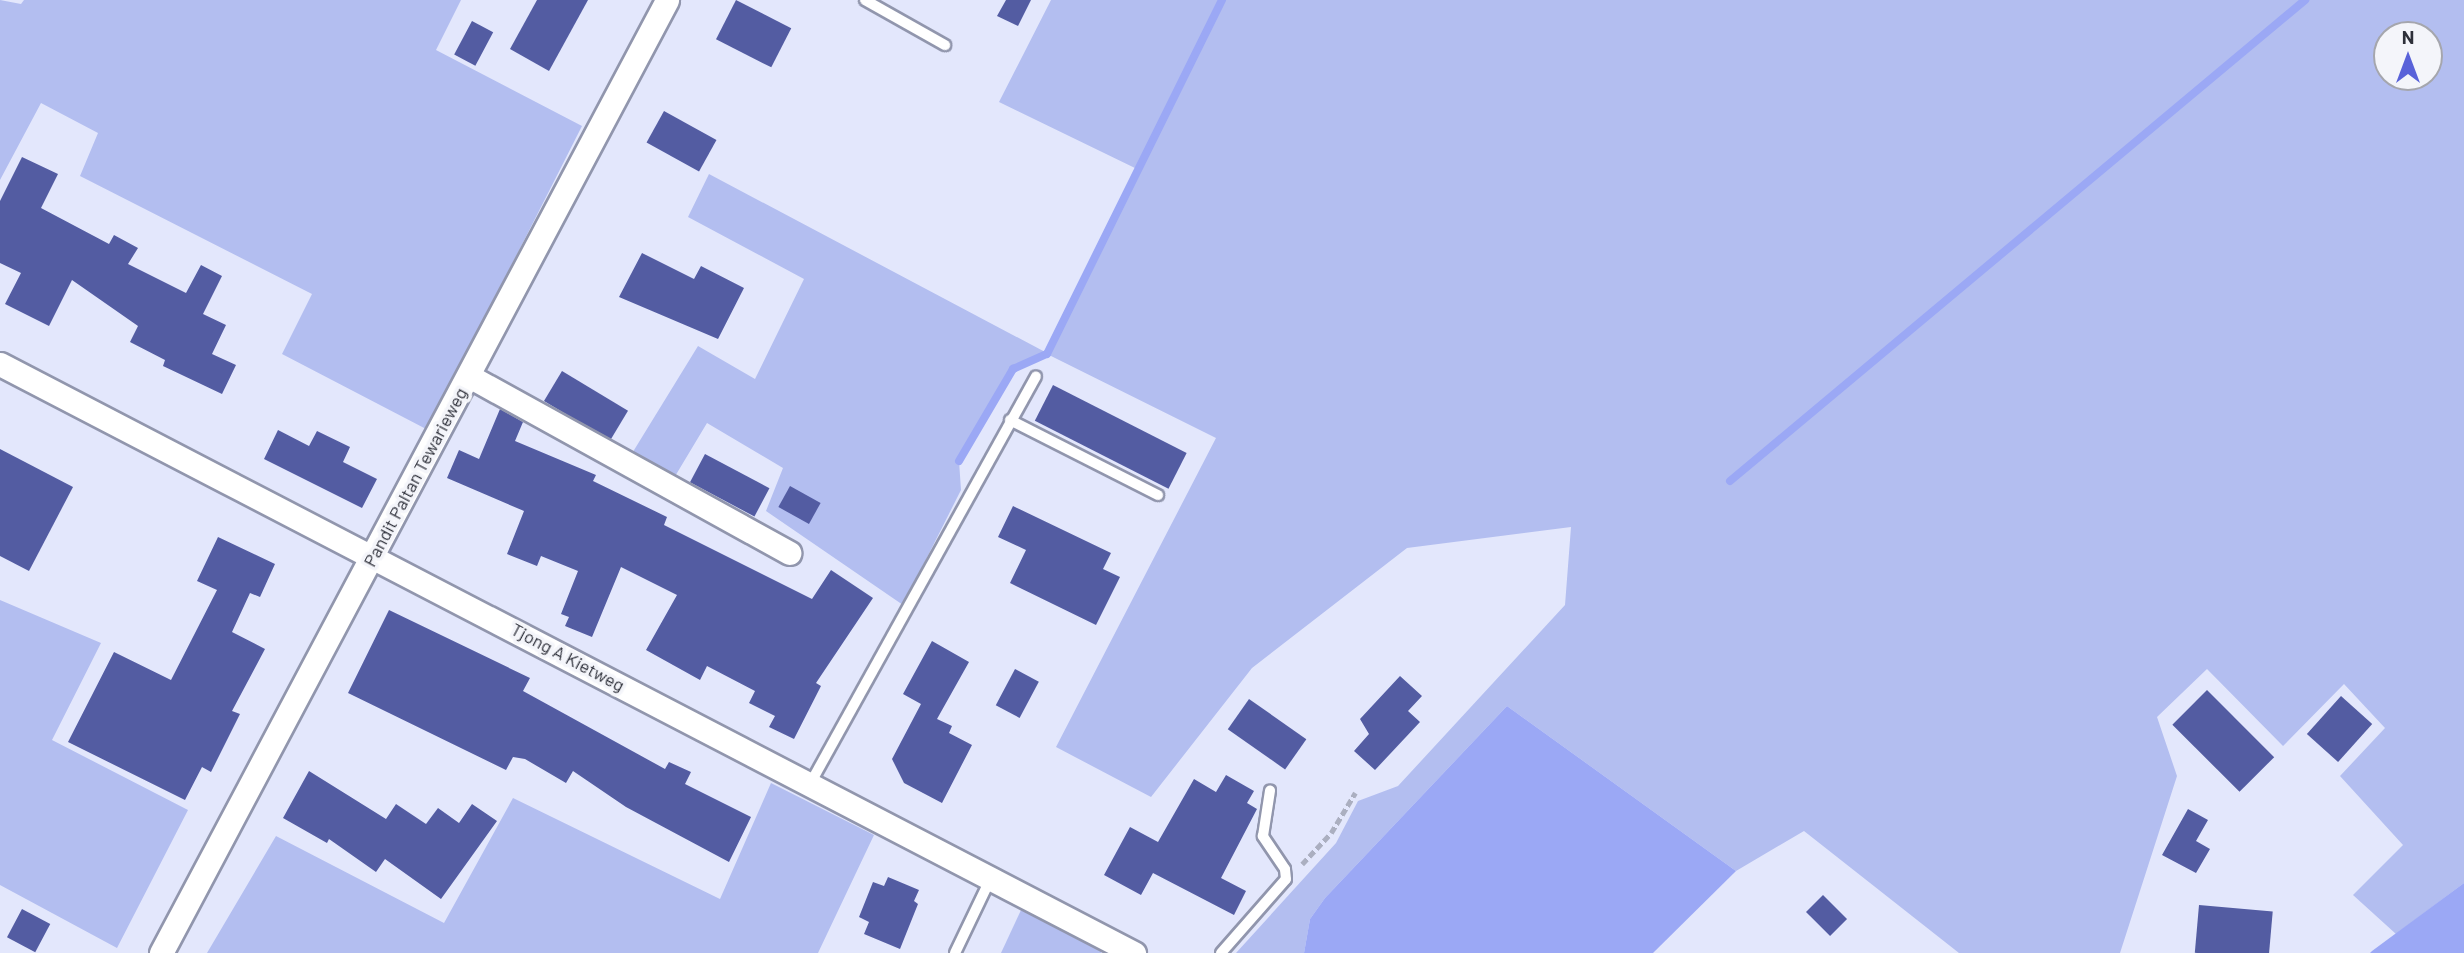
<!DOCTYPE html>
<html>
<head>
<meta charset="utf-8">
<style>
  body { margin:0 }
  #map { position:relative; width:2464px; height:953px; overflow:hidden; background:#e3e7fc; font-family:Barlow,sans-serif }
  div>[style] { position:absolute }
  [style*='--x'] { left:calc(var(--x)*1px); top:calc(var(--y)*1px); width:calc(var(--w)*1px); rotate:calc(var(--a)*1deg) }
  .green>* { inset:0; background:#b3bef0 }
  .water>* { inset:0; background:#9ba8f5 }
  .stream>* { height:8px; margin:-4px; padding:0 4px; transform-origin:4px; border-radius:4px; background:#9ba8f5 }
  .building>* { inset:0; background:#535ca2; transform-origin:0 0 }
  .path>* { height:4.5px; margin-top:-2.25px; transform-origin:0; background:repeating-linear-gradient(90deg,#abafc0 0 7px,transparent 0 10.5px) }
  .roads { filter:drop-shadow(2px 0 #9196ad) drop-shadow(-2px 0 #9196ad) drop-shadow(0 2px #9196ad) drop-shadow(0 -2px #9196ad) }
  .lane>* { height:10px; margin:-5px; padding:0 5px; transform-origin:5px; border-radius:5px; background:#fff }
  .street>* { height:23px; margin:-11.5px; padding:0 11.5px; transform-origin:11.5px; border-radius:11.5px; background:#fff }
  span { translate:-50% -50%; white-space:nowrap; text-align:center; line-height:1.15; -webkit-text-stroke:7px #f4f5fa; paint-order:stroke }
  .street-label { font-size:18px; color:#2e303a }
  .north { position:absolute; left:2373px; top:21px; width:70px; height:70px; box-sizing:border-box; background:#f4f5fa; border:2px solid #a5a6ad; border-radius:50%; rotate:0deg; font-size:19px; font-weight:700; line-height:28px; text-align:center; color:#2e303a }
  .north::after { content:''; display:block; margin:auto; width:24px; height:32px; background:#5962d9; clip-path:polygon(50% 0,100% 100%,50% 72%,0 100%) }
</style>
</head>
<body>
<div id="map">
  <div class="green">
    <div style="clip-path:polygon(0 0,21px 4px,24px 0,461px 0,436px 50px,582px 126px,428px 430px,282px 354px,312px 294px,80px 176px,98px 133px,41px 103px,0 180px)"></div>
    <div style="clip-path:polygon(evenodd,1051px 0,2464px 0,2464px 883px,2396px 934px,2353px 895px,2403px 845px,2340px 776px,2385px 728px,2344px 684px,2283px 746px,2207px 669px,2157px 717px,2177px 776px,2120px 953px,1959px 953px,1804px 831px,1736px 871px,1507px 706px,1325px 898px,1310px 919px,1304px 953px,1236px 953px,1336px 843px,1358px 801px,1398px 786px,1565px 605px,1571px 527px,1407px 548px,1252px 668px,1151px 797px,1056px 747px,1216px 438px,1047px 354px,1027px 361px,1013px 370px,959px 461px,961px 490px,903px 605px,766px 511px,783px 468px,707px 423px,674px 478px,631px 455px,698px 346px,755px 379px,804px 279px,688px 217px,709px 174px,1047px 353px,1137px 169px,999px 102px,1051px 0,2387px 35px,2429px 35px,2429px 77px,2387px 77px,2387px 35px)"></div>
    <div style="clip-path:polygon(0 600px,101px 643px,52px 740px,188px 810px,117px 948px,0 885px)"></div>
    <div style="clip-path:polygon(771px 783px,874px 835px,818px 953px,207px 953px,276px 836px,444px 923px,513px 798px,720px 899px)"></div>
    <div style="clip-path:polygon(1022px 908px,1102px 950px,1101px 953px,1001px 953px)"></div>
  </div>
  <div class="water">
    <div style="clip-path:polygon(1507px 706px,1736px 871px,1653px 953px,1304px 953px,1310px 919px,1325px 898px)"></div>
    <div style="clip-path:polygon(2464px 883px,2464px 953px,2370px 953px,2372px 951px)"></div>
  </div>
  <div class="stream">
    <div style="--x:959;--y:461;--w:107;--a:-59.6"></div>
    <div style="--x:1013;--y:369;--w:37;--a:-24"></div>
    <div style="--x:1047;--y:354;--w:395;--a:-63.7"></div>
    <div style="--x:1730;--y:481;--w:750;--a:-39.91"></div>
  </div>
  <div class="building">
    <div style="clip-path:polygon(537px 0,588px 0,549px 71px,510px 49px)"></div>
    <div style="left:736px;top:0;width:62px;height:44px;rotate:27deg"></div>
    <div style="clip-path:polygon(1006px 0,1031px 0,1018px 26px,997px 16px)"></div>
    <div style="left:472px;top:21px;width:24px;height:38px;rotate:28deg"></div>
    <div style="left:664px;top:111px;width:60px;height:36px;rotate:29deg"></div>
    <div style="clip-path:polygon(22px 157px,58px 174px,41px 208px,109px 244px,114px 235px,138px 248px,128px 264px,186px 293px,201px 265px,222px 276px,203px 314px,226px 325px,212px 354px,236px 365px,222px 394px,163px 366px,165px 360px,130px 342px,138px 326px,72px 280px,49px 326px,5px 304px,21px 273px,0 263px,0 201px)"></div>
    <div style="clip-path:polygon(642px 253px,694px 279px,701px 266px,744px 288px,718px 339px,619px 297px)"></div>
    <div style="left:562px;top:371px;width:77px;height:35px;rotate:31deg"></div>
    <div style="left:1053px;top:385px;width:150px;height:40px;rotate:27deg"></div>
    <div style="clip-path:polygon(500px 409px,523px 422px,515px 441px,596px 475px,593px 481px,667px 517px,664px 525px,812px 599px,831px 570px,873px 598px,816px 683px,821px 686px,794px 739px,769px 727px,775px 716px,749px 703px,755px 691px,707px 666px,700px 680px,646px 650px,677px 595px,621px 567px,592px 637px,565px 626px,569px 617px,561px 614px,578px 571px,541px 556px,537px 566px,507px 554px,524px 511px,447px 478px,459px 450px,479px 459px)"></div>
    <div style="clip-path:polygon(278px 430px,309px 446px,317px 431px,350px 447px,343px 462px,377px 479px,362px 508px,264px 459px)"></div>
    <div style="clip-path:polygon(0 449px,73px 487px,29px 571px,0 556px)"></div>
    <div style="left:705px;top:454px;width:73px;height:32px;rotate:28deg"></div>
    <div style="left:790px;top:486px;width:35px;height:24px;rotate:29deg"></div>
    <div style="clip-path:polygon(1013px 506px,1111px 553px,1103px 569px,1120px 577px,1096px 625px,1010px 583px,1026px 550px,998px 537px)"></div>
    <div style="clip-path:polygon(218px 537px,275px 564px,260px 597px,250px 593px,232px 632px,265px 649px,232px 711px,240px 714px,211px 772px,202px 767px,185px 800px,68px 742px,114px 652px,171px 680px,217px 590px,197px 581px)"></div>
    <div style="clip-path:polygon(389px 610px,530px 678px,523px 691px,665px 769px,669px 762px,691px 772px,685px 784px,751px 817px,729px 862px,626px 807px,573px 771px,566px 783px,525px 759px,513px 757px,506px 770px,348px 693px)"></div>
    <div style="clip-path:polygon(932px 641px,969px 662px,937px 719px,952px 726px,949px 733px,972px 745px,942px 803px,904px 783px,892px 759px,921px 704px,903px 694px)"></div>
    <div style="left:1015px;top:669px;width:27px;height:41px;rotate:28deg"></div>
    <div style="clip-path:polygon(1400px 676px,1422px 696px,1408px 711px,1420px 722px,1375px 770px,1354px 751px,1369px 734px,1360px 719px)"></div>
    <div style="left:2207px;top:690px;width:95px;height:49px;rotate:45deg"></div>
    <div style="left:2341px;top:696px;width:42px;height:51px;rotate:42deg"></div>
    <div style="left:1249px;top:699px;width:70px;height:37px;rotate:35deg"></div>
    <div style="clip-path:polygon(309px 771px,386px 819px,396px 804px,426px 824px,438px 808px,459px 823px,472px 804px,497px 821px,441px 899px,385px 859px,376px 872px,329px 839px,327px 843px,283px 818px)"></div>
    <div style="clip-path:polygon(1226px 775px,1254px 791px,1247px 803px,1257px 809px,1221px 878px,1246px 891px,1234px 915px,1153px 873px,1141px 895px,1104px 875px,1130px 827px,1158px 842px,1194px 779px,1216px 792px)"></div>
    <div style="clip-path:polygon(2188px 809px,2208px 820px,2196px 841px,2210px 849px,2196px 873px,2162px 855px)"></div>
    <div style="clip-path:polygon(888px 877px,919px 890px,914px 901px,918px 904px,900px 949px,864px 934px,869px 922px,859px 917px,873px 882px,884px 886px)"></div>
    <div style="left:1823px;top:895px;width:34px;height:24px;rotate:45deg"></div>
    <div style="left:2199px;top:905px;width:74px;height:48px;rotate:5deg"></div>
    <div style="left:22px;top:909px;width:32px;height:32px;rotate:28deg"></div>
  </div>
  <div class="path">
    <div style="--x:1302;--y:864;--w:42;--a:-46.9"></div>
    <div style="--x:1331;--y:833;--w:47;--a:-59"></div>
  </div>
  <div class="roads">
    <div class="lane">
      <div style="--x:865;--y:0;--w:92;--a:29.4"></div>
      <div style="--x:1010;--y:420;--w:166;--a:26.9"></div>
      <div style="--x:810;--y:784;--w:466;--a:-61"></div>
      <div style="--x:955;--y:953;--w:83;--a:-64.4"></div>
      <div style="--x:1221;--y:953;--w:98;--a:-48.7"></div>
      <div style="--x:1286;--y:879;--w:10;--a:-96"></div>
      <div style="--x:1285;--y:869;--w:40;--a:-124"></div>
      <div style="--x:1263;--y:836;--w:46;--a:-81.2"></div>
    </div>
    <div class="street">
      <div style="--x:0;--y:364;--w:1278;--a:27.45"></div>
      <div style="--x:469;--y:376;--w:366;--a:28.9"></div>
      <div style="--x:161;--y:953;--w:1079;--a:-62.03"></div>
    </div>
  </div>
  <div class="street-label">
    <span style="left:415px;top:477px;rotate:-62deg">Pandit Paltan Tewarieweg</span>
    <span style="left:568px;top:657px;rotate:28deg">Tjong A Kietweg</span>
  </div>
  <div class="north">N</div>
</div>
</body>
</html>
